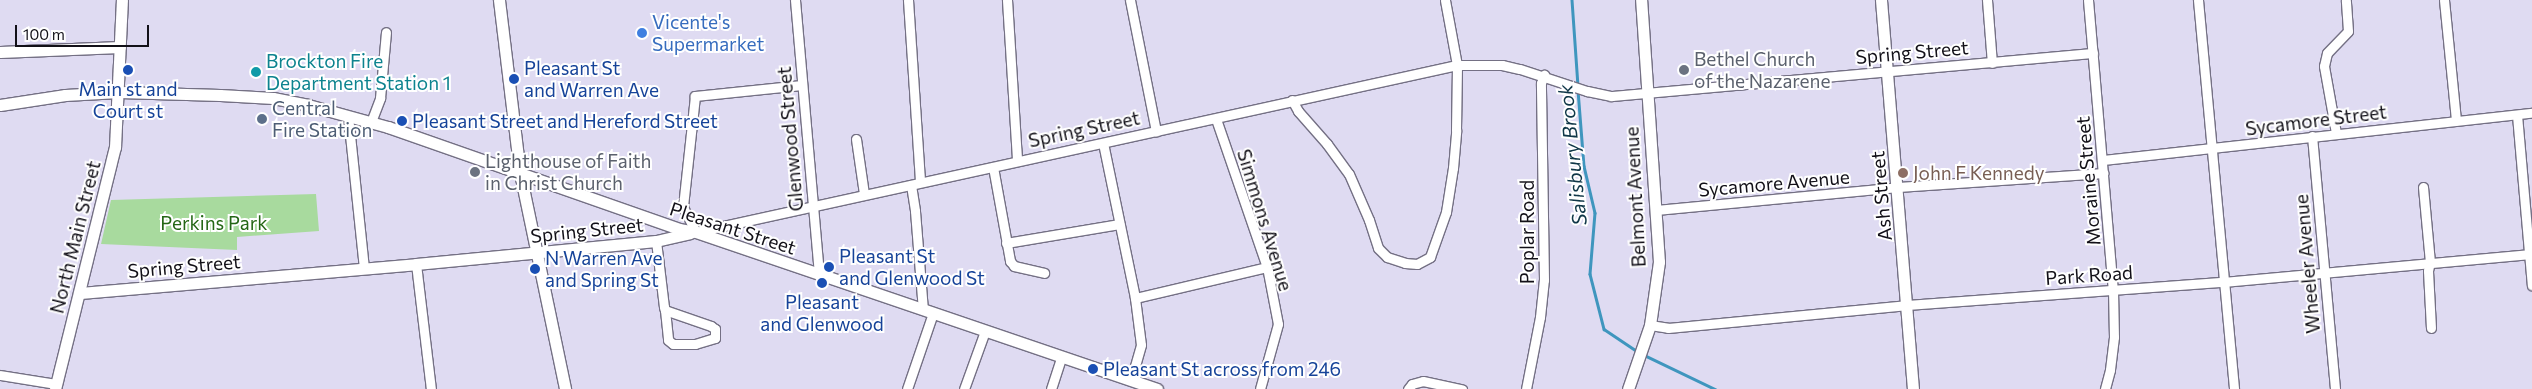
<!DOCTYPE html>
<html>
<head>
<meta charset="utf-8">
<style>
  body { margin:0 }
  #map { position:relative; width:2532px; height:389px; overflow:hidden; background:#dfdbf2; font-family:Commissioner,sans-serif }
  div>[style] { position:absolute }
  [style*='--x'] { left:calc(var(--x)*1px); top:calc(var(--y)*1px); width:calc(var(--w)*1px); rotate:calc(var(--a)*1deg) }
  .green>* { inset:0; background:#a8da9e }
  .stream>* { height:2.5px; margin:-1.25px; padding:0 1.25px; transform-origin:1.25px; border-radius:1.25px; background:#3f96be }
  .roads { filter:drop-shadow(1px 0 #747084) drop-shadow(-1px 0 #747084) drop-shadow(0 1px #747084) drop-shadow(0 -1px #747084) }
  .street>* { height:9px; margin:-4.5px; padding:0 4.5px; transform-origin:4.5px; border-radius:4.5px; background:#fff }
  .secondary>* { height:11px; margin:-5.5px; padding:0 5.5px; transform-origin:5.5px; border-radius:5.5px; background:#fff }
  .dots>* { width:14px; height:14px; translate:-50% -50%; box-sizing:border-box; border:2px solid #fff; border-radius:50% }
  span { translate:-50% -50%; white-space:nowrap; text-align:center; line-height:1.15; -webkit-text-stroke:4px #fff; paint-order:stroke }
  .shop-label { font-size:19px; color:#366cbe }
  .left { translate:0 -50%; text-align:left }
  .street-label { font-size:19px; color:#121018 }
  .worship-label { font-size:19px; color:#5b616d }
  .culture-label { font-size:19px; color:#0d838f }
  .transit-label { font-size:19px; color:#164399 }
  .service-label { font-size:19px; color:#4e5e75 }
  .education-label { font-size:19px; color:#785e54 }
  .park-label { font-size:19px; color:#246615 }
  .water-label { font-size:20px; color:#103748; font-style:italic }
  .scale { position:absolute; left:15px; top:25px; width:134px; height:22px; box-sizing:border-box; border:2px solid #121018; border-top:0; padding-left:6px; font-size:15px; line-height:18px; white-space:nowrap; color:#121018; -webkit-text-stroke:4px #fff; paint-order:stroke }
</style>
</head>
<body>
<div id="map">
  <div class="green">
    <div style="clip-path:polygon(316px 194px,319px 231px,237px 237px,237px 250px,101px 244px,111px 200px)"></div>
  </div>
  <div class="stream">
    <div style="--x:1572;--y:0;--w:85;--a:86"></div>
    <div style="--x:1578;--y:90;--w:76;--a:85.5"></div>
    <div style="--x:1584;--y:166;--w:48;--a:76.8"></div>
    <div style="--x:1595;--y:213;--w:61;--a:94.7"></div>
    <div style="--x:1590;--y:274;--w:57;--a:75.7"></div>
    <div style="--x:1604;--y:329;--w:40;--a:34"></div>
    <div style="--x:1644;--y:355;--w:79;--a:25.6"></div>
  </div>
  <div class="roads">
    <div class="street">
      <div style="--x:795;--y:0;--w:276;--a:85"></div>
      <div style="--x:908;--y:0;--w:182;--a:86.2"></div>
      <div style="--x:1007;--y:0;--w:161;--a:86.4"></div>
      <div style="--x:1130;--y:0;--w:134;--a:78.8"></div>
      <div style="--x:1987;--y:0;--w:63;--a:85.5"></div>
      <div style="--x:2088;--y:0;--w:291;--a:85.1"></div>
      <div style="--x:2113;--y:290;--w:47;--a:88.8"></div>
      <div style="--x:2114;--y:337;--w:33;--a:97"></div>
      <div style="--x:2110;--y:370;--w:20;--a:105"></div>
      <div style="--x:2198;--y:0;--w:391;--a:84.7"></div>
      <div style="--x:2444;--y:0;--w:121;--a:84.3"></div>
      <div style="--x:802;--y:85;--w:108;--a:174.1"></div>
      <div style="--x:695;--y:96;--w:112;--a:96.2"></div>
      <div style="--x:683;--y:207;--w:28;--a:63"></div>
      <div style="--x:696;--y:232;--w:779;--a:-12.38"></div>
      <div style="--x:1457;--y:65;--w:45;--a:0"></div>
      <div style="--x:1502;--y:65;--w:18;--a:13"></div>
      <div style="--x:1520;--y:69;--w:71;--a:18.2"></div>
      <div style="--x:1587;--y:91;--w:25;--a:12"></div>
      <div style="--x:1611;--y:96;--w:484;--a:-5.1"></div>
      <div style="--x:1292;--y:100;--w:13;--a:61"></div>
      <div style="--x:1298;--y:111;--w:44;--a:48.7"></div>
      <div style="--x:1327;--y:144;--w:37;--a:54"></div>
      <div style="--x:1349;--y:174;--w:50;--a:66.5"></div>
      <div style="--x:1369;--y:220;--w:29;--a:72"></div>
      <div style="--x:1378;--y:248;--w:13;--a:45"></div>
      <div style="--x:1387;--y:257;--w:19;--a:18"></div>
      <div style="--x:1405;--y:263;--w:12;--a:5"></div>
      <div style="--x:1417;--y:264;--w:15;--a:-28"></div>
      <div style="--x:1430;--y:257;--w:48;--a:-70.4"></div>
      <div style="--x:1446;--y:212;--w:45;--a:-81"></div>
      <div style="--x:1453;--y:168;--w:38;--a:-85"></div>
      <div style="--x:1456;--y:130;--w:65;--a:-89.1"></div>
      <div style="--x:1457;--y:65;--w:66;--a:-100.5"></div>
      <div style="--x:2517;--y:115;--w:171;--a:85"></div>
      <div style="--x:348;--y:116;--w:153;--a:84"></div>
      <div style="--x:1216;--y:119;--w:157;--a:71"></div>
      <div style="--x:1267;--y:267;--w:58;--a:79.1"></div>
      <div style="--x:1278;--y:324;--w:67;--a:105.5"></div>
      <div style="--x:371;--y:122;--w:26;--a:-69"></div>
      <div style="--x:380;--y:98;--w:66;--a:-84.8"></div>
      <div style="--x:2336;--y:133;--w:68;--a:-100.2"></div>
      <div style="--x:2324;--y:66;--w:13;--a:-77"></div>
      <div style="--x:2327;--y:53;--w:30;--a:-46"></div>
      <div style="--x:2348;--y:31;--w:31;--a:-94"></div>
      <div style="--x:2312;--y:136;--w:254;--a:84.8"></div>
      <div style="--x:856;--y:139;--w:56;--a:81.7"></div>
      <div style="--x:1103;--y:143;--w:158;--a:78.3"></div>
      <div style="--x:1135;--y:298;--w:47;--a:82.7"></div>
      <div style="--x:1141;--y:345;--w:36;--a:106"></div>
      <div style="--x:2103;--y:160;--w:432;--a:-6.3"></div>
      <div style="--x:993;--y:167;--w:96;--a:79.7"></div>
      <div style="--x:1010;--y:261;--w:6;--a:51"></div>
      <div style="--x:1014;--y:266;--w:31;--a:13"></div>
      <div style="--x:911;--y:185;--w:26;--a:81"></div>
      <div style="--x:915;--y:211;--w:99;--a:85.4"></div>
      <div style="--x:2423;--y:187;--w:75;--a:84.7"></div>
      <div style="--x:2430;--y:262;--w:9;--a:103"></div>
      <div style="--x:2428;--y:271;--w:57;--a:87"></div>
      <div style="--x:1656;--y:210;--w:243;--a:-5.4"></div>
      <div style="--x:1898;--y:187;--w:206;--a:-3.9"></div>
      <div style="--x:656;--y:241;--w:66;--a:83.1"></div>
      <div style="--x:664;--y:307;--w:3;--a:72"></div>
      <div style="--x:665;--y:310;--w:30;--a:84"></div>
      <div style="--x:668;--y:340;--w:6;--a:39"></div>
      <div style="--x:673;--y:344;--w:22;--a:0"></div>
      <div style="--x:695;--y:344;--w:21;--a:-17"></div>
      <div style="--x:715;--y:338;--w:9;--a:-90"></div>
      <div style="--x:715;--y:329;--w:5;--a:-143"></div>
      <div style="--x:711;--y:326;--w:49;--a:-160.8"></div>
      <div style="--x:1006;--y:243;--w:115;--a:-9.5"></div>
      <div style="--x:416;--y:264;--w:126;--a:83.2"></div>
      <div style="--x:1135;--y:298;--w:136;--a:-13.2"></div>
      <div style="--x:1650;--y:325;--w:18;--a:9"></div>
      <div style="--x:1668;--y:328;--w:241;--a:-5.5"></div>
      <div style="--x:1908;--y:305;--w:315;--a:-4.2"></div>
      <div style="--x:2222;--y:282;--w:311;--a:-5.2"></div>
      <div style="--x:0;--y:375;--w:57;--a:9.1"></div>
      <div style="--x:907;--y:389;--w:80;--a:-71.1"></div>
      <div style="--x:964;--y:389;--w:62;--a:-70.1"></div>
      <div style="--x:1051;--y:389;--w:33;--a:-72"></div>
      <div style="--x:1408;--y:389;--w:6;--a:-51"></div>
      <div style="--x:1412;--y:384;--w:11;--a:-15"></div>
      <div style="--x:1423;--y:381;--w:40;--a:12"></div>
      <div style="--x:1526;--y:389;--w:73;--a:-79"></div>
      <div style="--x:1540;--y:317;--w:37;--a:-84"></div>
      <div style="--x:1544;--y:280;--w:197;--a:-90.9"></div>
      <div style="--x:1541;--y:83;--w:9;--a:-69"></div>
    </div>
    <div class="secondary">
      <div style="--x:499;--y:0;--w:174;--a:83.1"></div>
      <div style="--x:520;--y:173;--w:221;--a:78.2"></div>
      <div style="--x:1881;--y:0;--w:390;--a:85.3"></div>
      <div style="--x:0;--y:52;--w:120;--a:-2.4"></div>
      <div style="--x:0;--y:105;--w:66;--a:-8.7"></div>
      <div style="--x:65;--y:95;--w:54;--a:-3.2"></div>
      <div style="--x:119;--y:92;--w:101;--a:1.7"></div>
      <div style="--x:220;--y:95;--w:53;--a:3.2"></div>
      <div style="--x:273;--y:98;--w:36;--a:11"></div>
      <div style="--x:308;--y:105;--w:83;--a:15.4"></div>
      <div style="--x:388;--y:127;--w:308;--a:19.3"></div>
      <div style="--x:679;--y:229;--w:17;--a:10"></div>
      <div style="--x:696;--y:232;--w:487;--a:18.8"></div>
      <div style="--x:80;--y:293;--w:337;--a:-4.9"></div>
      <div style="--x:416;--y:264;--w:241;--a:-5.5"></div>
      <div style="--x:656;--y:241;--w:35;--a:-13"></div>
      <div style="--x:55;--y:389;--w:249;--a:-76.1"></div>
      <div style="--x:115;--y:147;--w:147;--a:-87.3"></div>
      <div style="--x:1628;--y:389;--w:68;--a:-71"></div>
      <div style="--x:1650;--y:325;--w:64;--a:-81.9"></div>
      <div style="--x:1659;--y:262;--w:263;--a:-93.9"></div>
    </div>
  </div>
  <div class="dots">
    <div style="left:642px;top:33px;background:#3f7fe0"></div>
    <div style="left:128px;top:70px;background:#1a4fb4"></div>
    <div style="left:1684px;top:70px;background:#6b7280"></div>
    <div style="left:256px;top:72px;background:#0f9aa8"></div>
    <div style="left:514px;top:79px;background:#1a4fb4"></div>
    <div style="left:262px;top:119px;background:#5c6f8a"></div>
    <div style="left:402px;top:121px;background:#1a4fb4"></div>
    <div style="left:475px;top:172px;background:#6b7280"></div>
    <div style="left:1903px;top:173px;background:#8d6e63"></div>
    <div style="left:829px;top:267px;background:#1a4fb4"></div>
    <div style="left:535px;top:269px;background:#1a4fb4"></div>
    <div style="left:822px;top:283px;background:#1a4fb4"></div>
    <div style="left:1093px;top:369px;background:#1a4fb4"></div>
  </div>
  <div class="shop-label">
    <span class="left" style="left:652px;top:33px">Vicente's<br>Supermarket</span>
  </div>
  <div class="street-label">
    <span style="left:1912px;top:52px;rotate:-5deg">Spring Street</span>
    <span style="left:2316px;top:120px;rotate:-7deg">Sycamore Street</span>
    <span style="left:1084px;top:129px;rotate:-12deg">Spring Street</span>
    <span style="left:790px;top:139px;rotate:-95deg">Glenwood Street</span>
    <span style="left:2088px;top:181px;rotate:-95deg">Moraine Street</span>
    <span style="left:1774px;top:183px;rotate:-5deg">Sycamore Avenue</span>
    <span style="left:1881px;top:196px;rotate:-95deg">Ash Street</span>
    <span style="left:1635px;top:197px;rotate:-93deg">Belmont Avenue</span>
    <span style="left:1265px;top:220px;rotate:73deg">Simmons Avenue</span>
    <span style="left:733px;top:228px;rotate:18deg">Pleasant Street</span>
    <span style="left:587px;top:230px;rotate:-6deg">Spring Street</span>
    <span style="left:1527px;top:232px;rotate:-90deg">Poplar Road</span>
    <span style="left:75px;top:237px;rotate:-76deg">North Main Street</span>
    <span style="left:2307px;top:264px;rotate:-95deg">Wheeler Avenue</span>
    <span style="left:184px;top:266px;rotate:-5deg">Spring Street</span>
    <span style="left:2089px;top:275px;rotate:-4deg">Park Road</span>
  </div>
  <div class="worship-label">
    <span class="left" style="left:1694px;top:70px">Bethel Church<br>of the Nazarene</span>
    <span class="left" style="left:485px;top:172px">Lighthouse of Faith<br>in Christ Church</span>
  </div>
  <div class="culture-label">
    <span class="left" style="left:266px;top:72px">Brockton Fire<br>Department Station 1</span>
  </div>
  <div class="transit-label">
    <span class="left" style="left:524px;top:79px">Pleasant St<br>and Warren Ave</span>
    <span style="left:128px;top:100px">Main st and<br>Court st</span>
    <span class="left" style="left:412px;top:121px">Pleasant Street and Hereford Street</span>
    <span class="left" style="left:839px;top:267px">Pleasant St<br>and Glenwood St</span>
    <span class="left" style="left:545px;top:269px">N Warren Ave<br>and Spring St</span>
    <span style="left:822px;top:313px">Pleasant<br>and Glenwood</span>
    <span class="left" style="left:1103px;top:369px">Pleasant St across from 246</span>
  </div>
  <div class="service-label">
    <span class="left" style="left:272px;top:119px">Central<br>Fire Station</span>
  </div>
  <div class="education-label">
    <span class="left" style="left:1913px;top:173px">John F Kennedy</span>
  </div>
  <div class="park-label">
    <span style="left:214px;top:223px">Perkins Park</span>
  </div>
  <div class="water-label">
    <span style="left:1572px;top:155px;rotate:-96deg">Salisbury Brook</span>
  </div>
  <div class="scale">100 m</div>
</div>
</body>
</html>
